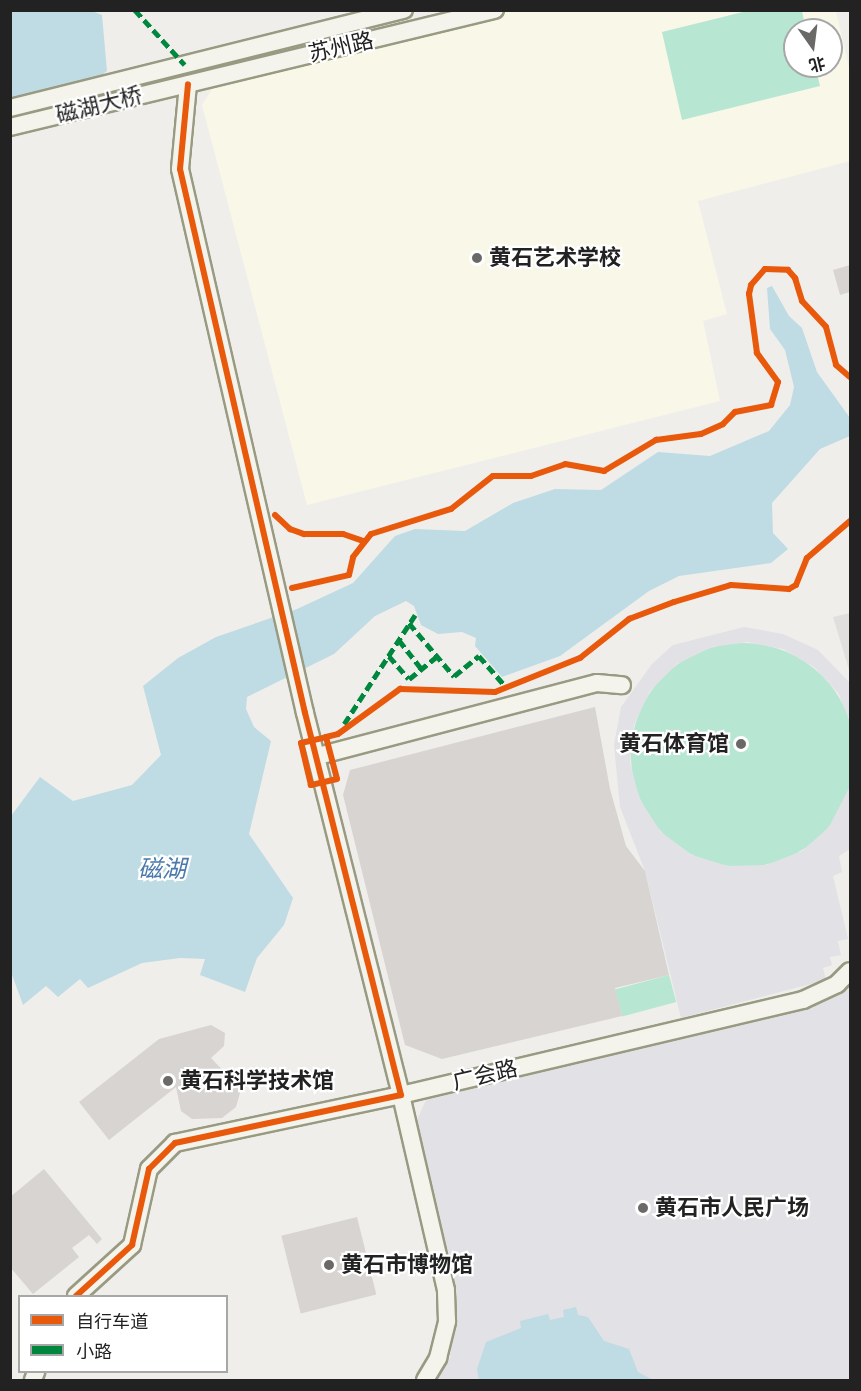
<!DOCTYPE html>
<html>
<head>
<meta charset="utf-8">
<style>
  body { margin:0 }
  #map { position:relative; width:861px; height:1391px; overflow:hidden; background:#f0eeeb; font-family:"Space Grotesk","Noto Sans SC",sans-serif }
  div>[style] { position:absolute }
  [style*='--x'] { left:calc(var(--x)*1px); top:calc(var(--y)*1px); width:calc(var(--w)*1px); rotate:calc(var(--a)*1deg) }
  .education>* { inset:0; background:#f8f7e8 }
  .pitch>* { inset:0; background:#b7e6d2; transform-origin:0 0 }
  .round { border-radius:50% }
  .parking>* { inset:0; background:#e0dfde }
  .plaza>* { inset:0; background:#e2e1e5 }
  .water>* { inset:0; background:#bfdbe3 }
  .building>* { inset:0; background:#d7d4d2; transform-origin:0 0 }
  .roads { filter:drop-shadow(2px 0 #999a82) drop-shadow(-2px 0 #999a82) drop-shadow(0 2px #999a82) drop-shadow(0 -2px #999a82) }
  .secondary>* { height:16px; margin:-8px; padding:0 8px; transform-origin:8px; border-radius:8px; background:#f4f4ed }
  .quiet>* { height:4.5px; margin-top:-2.25px; transform-origin:0; background:repeating-linear-gradient(90deg,#00873e 0 9px,transparent 0 13.5px) }
  .cycleway>* { height:6px; margin:-3px; padding:0 3px; transform-origin:3px; border-radius:3px; background:#e8590c }
  .dots>* { width:16px; height:16px; translate:-50% -50%; box-sizing:border-box; border:3px solid #fff; border-radius:50% }
  span { translate:-50% -50%; white-space:nowrap; text-align:center; line-height:1.15; -webkit-text-stroke:4.5px #fff; paint-order:stroke }
  .street-label { font-size:22px; color:#222 }
  .poi-label { font-size:22px; color:#222; font-weight:700 }
  .left { translate:0 -50%; text-align:left }
  .right { translate:-100% -50%; text-align:right }
  .water-label { font-size:24px; color:#4a7aab; font-style:italic }
  .frame { position:absolute; inset:0; border:12px solid #222; pointer-events:none }
  .legend { position:absolute; left:18px; top:1295px; width:210px; height:78px; box-sizing:border-box; background:#fff; border:2px solid #a7a7a7; margin:0; padding:8px 10px; list-style:none; font-size:18px; color:#222 }
  .legend li { display:flex; align-items:center; gap:12px; height:30px }
  .legend b { width:30px; border:2px solid #a7a7a7 }
  .north { position:absolute; left:783px; top:18px; width:60px; height:60px; box-sizing:border-box; background:#fff; border:2px solid #a7a7a7; border-radius:50%; rotate:166deg; font-size:16px; font-weight:700; line-height:24px; text-align:center; color:#222 }
  .north::after { content:''; display:block; margin:auto; width:21px; height:27px; background:#6a6968; clip-path:polygon(50% 0,100% 100%,50% 72%,0 100%) }
</style>
</head>
<body>
<div id="map">
  <div class="education">
    <div style="clip-path:polygon(evenodd,502px 11px,836px 11px,850px 72px,850px 161px,698px 201px,727px 314px,703px 321px,720px 401px,307px 505px,202px 105px,218px 79px,502px 11px,795px 30px,831px 30px,831px 66px,795px 66px,795px 30px)"></div>
  </div>
  <div class="pitch">
    <div style="clip-path:polygon(751px 10px,802px 11px,806px 30px,795px 30px,795px 66px,815px 66px,820px 86px,682px 120px,662px 32px)"></div>
    <div class="round" style="left:631px;top:643px;width:224px;height:224px"></div>
    <div style="left:669px;top:975px;width:28px;height:56px;rotate:75deg"></div>
  </div>
  <div class="parking">
    <div style="clip-path:polygon(850px 613px,850px 673px,833px 617px)"></div>
  </div>
  <div class="plaza">
    <div style="clip-path:polygon(744px 627px,783px 634px,818px 650px,850px 683px,850px 721px,838px 693px,814px 667px,783px 649px,747px 642px,712px 647px,677px 664px,650px 691px,634px 725px,630px 763px,640px 800px,661px 832px,692px 855px,728px 866px,766px 865px,802px 851px,829px 827px,850px 786px,850px 849px,839px 856px,842px 872px,833px 876px,848px 939px,838px 941px,841px 955px,830px 957px,832px 965px,823px 968px,826px 980px,681px 1018px,645px 871px,620px 807px,614px 745px,621px 707px,652px 664px,673px 645px)"></div>
    <div style="clip-path:polygon(850px 986px,850px 1380px,437px 1380px,450px 1358px,455px 1306px,415px 1124px,426px 1100px,814px 1006px)"></div>
  </div>
  <div class="water">
    <div style="clip-path:polygon(11px 11px,92px 11px,102px 15px,107px 71px,76px 95px,11px 105px)"></div>
    <div style="clip-path:polygon(772px 286px,789px 316px,802px 328px,817px 372px,850px 418px,850px 436px,820px 449px,772px 503px,773px 533px,788px 549px,771px 563px,679px 576px,649px 591px,560px 656px,502px 677px,475px 646px,476px 638px,462px 632px,438px 634px,421px 625px,414px 606px,406px 601px,375px 616px,334px 654px,247px 697px,246px 709px,254px 727px,271px 741px,249px 834px,293px 898px,284px 925px,257px 958px,245px 992px,200px 975px,205px 959px,180px 958px,142px 963px,88px 988px,80px 979px,58px 997px,46px 986px,23px 1005px,11px 972px,11px 816px,40px 777px,73px 801px,132px 785px,161px 755px,143px 686px,178px 658px,216px 637px,297px 609px,353px 583px,395px 536px,415px 529px,465px 531px,513px 503px,555px 489px,601px 490px,658px 452px,710px 456px,769px 431px,790px 405px,794px 387px,785px 350px,770px 329px,767px 288px)"></div>
    <div style="clip-path:polygon(576px 1307px,578px 1315px,588px 1317px,604px 1341px,629px 1349px,638px 1372px,653px 1380px,479px 1380px,477px 1369px,486px 1342px,521px 1328px,520px 1321px,548px 1314px,550px 1320px,564px 1317px,563px 1310px)"></div>
  </div>
  <div class="building">
    <div style="clip-path:polygon(850px 265px,850px 292px,840px 295px,833px 270px)"></div>
    <div style="clip-path:polygon(595px 707px,610px 789px,626px 846px,645px 871px,669px 975px,615px 988px,622px 1016px,442px 1059px,405px 1045px,343px 795px,350px 770px)"></div>
    <div style="clip-path:polygon(211px 1025px,225px 1033px,224px 1046px,211px 1058px,236px 1084px,240px 1093px,236px 1107px,222px 1118px,192px 1119px,181px 1111px,176px 1087px,109px 1140px,79px 1102px,159px 1039px)"></div>
    <div style="clip-path:polygon(44px 1169px,102px 1239px,97px 1244px,89px 1235px,72px 1248px,79px 1257px,33px 1294px,10px 1267px,10px 1197px)"></div>
    <div style="left:357px;top:1217px;width:80px;height:78px;rotate:76deg"></div>
  </div>
  <div class="roads">
    <div class="secondary">
      <div style="--x:10;--y:108;--w:406;--a:-14"></div>
      <div style="--x:10;--y:127;--w:499;--a:-13.6"></div>
      <div style="--x:318;--y:756;--w:288;--a:-14.7"></div>
      <div style="--x:597;--y:683;--w:25;--a:5"></div>
      <div style="--x:76;--y:1296;--w:76;--a:-42.3"></div>
      <div style="--x:132;--y:1245;--w:78;--a:-77.4"></div>
      <div style="--x:149;--y:1169;--w:37;--a:-45"></div>
      <div style="--x:175;--y:1143;--w:231;--a:-12"></div>
      <div style="--x:401;--y:1095;--w:394;--a:-104.1"></div>
      <div style="--x:305;--y:713;--w:558;--a:-102.94"></div>
      <div style="--x:180;--y:169;--w:85;--a:-84.6"></div>
      <div style="--x:33;--y:1380;--w:9;--a:-69"></div>
      <div style="--x:425;--y:1380;--w:26;--a:-59"></div>
      <div style="--x:438;--y:1358;--w:38;--a:-76"></div>
      <div style="--x:447;--y:1321;--w:31;--a:-92"></div>
      <div style="--x:446;--y:1290;--w:200;--a:-103"></div>
      <div style="--x:401;--y:1095;--w:413;--a:-13.3"></div>
      <div style="--x:803;--y:1000;--w:38;--a:-25"></div>
      <div style="--x:837;--y:984;--w:18;--a:-45"></div>
    </div>
  </div>
  <div class="quiet">
    <div style="--x:135;--y:10;--w:74;--a:47.7"></div>
    <div style="--x:409;--y:623;--w:70;--a:49.7"></div>
    <div style="--x:454;--y:676;--w:32;--a:-39"></div>
    <div style="--x:479;--y:656;--w:43;--a:48.8"></div>
    <div style="--x:399;--y:640;--w:37;--a:52"></div>
    <div style="--x:389;--y:656;--w:30;--a:49"></div>
    <div style="--x:409;--y:679;--w:36;--a:-39"></div>
    <div style="--x:344;--y:724;--w:130;--a:-56.9"></div>
  </div>
  <div class="cycleway">
    <div style="--x:275;--y:515;--w:21;--a:43"></div>
    <div style="--x:290;--y:529;--w:15;--a:20"></div>
    <div style="--x:304;--y:534;--w:39;--a:0"></div>
    <div style="--x:343;--y:534;--w:21;--a:19"></div>
    <div style="--x:292;--y:588;--w:58;--a:-12.8"></div>
    <div style="--x:349;--y:575;--w:18;--a:-77"></div>
    <div style="--x:353;--y:557;--w:29;--a:-52"></div>
    <div style="--x:371;--y:534;--w:84;--a:-17.4"></div>
    <div style="--x:451;--y:509;--w:53;--a:-38.2"></div>
    <div style="--x:493;--y:476;--w:38;--a:0"></div>
    <div style="--x:531;--y:476;--w:36;--a:-19"></div>
    <div style="--x:565;--y:464;--w:40;--a:10"></div>
    <div style="--x:604;--y:471;--w:61;--a:-30.8"></div>
    <div style="--x:656;--y:440;--w:45;--a:-7.6"></div>
    <div style="--x:701;--y:434;--w:24;--a:-24"></div>
    <div style="--x:723;--y:424;--w:17;--a:-45"></div>
    <div style="--x:735;--y:412;--w:37;--a:-11"></div>
    <div style="--x:771;--y:405;--w:24;--a:-73"></div>
    <div style="--x:778;--y:382;--w:36;--a:-126"></div>
    <div style="--x:757;--y:353;--w:60;--a:-97.7"></div>
    <div style="--x:749;--y:294;--w:9;--a:-77"></div>
    <div style="--x:751;--y:285;--w:21;--a:-49"></div>
    <div style="--x:765;--y:269;--w:23;--a:2"></div>
    <div style="--x:788;--y:270;--w:11;--a:49"></div>
    <div style="--x:795;--y:278;--w:24;--a:73"></div>
    <div style="--x:802;--y:301;--w:35;--a:47"></div>
    <div style="--x:826;--y:327;--w:39;--a:75"></div>
    <div style="--x:836;--y:365;--w:18;--a:41"></div>
    <div style="--x:326;--y:737;--w:43;--a:75.3"></div>
    <div style="--x:337;--y:779;--w:27;--a:167"></div>
    <div style="--x:311;--y:785;--w:43;--a:-103.4"></div>
    <div style="--x:301;--y:743;--w:26;--a:-13"></div>
    <div style="--x:326;--y:737;--w:12;--a:-14"></div>
    <div style="--x:338;--y:734;--w:77;--a:-36"></div>
    <div style="--x:400;--y:689;--w:95;--a:1.8"></div>
    <div style="--x:495;--y:692;--w:92;--a:-21.8"></div>
    <div style="--x:580;--y:658;--w:63;--a:-38.5"></div>
    <div style="--x:629;--y:619;--w:48;--a:-20.7"></div>
    <div style="--x:674;--y:602;--w:59;--a:-16.6"></div>
    <div style="--x:731;--y:585;--w:58;--a:3.9"></div>
    <div style="--x:789;--y:589;--w:8;--a:-30"></div>
    <div style="--x:796;--y:585;--w:29;--a:-68"></div>
    <div style="--x:807;--y:558;--w:57;--a:-40.7"></div>
    <div style="--x:76;--y:1296;--w:76;--a:-42.3"></div>
    <div style="--x:132;--y:1245;--w:78;--a:-77.4"></div>
    <div style="--x:149;--y:1169;--w:37;--a:-45"></div>
    <div style="--x:175;--y:1143;--w:231;--a:-12"></div>
    <div style="--x:401;--y:1095;--w:394;--a:-104.1"></div>
    <div style="--x:305;--y:713;--w:558;--a:-102.94"></div>
    <div style="--x:180;--y:169;--w:85;--a:-84.6"></div>
  </div>
  <div class="dots">
    <div style="left:477px;top:258px;background:#6a6968"></div>
    <div style="left:741px;top:744px;background:#6a6968"></div>
    <div style="left:168px;top:1081px;background:#6a6968"></div>
    <div style="left:643px;top:1208px;background:#6a6968"></div>
    <div style="left:329px;top:1265px;background:#6a6968"></div>
  </div>
  <div class="street-label">
    <span style="left:341px;top:47px;rotate:-13deg">苏州路</span>
    <span style="left:99px;top:105px;rotate:-14deg">磁湖大桥</span>
    <span style="left:485px;top:1075px;rotate:-13deg">广会路</span>
  </div>
  <div class="poi-label">
    <span class="left" style="left:489px;top:258px">黄石艺术学校</span>
    <span class="right" style="left:729px;top:744px">黄石体育馆</span>
    <span class="left" style="left:180px;top:1081px">黄石科学技术馆</span>
    <span class="left" style="left:655px;top:1208px">黄石市人民广场</span>
    <span class="left" style="left:341px;top:1265px">黄石市博物馆</span>
  </div>
  <div class="water-label">
    <span style="left:162px;top:869px">磁湖</span>
  </div>
  <div class="frame"></div>
  <ul class="legend">
  <li><b style="height:8px;background:#e8590c"></b>自行车道</li>
  <li><b style="height:8px;background:#00873e"></b>小路</li>
  </ul>
  <div class="north">北</div>
</div>
</body>
</html>
